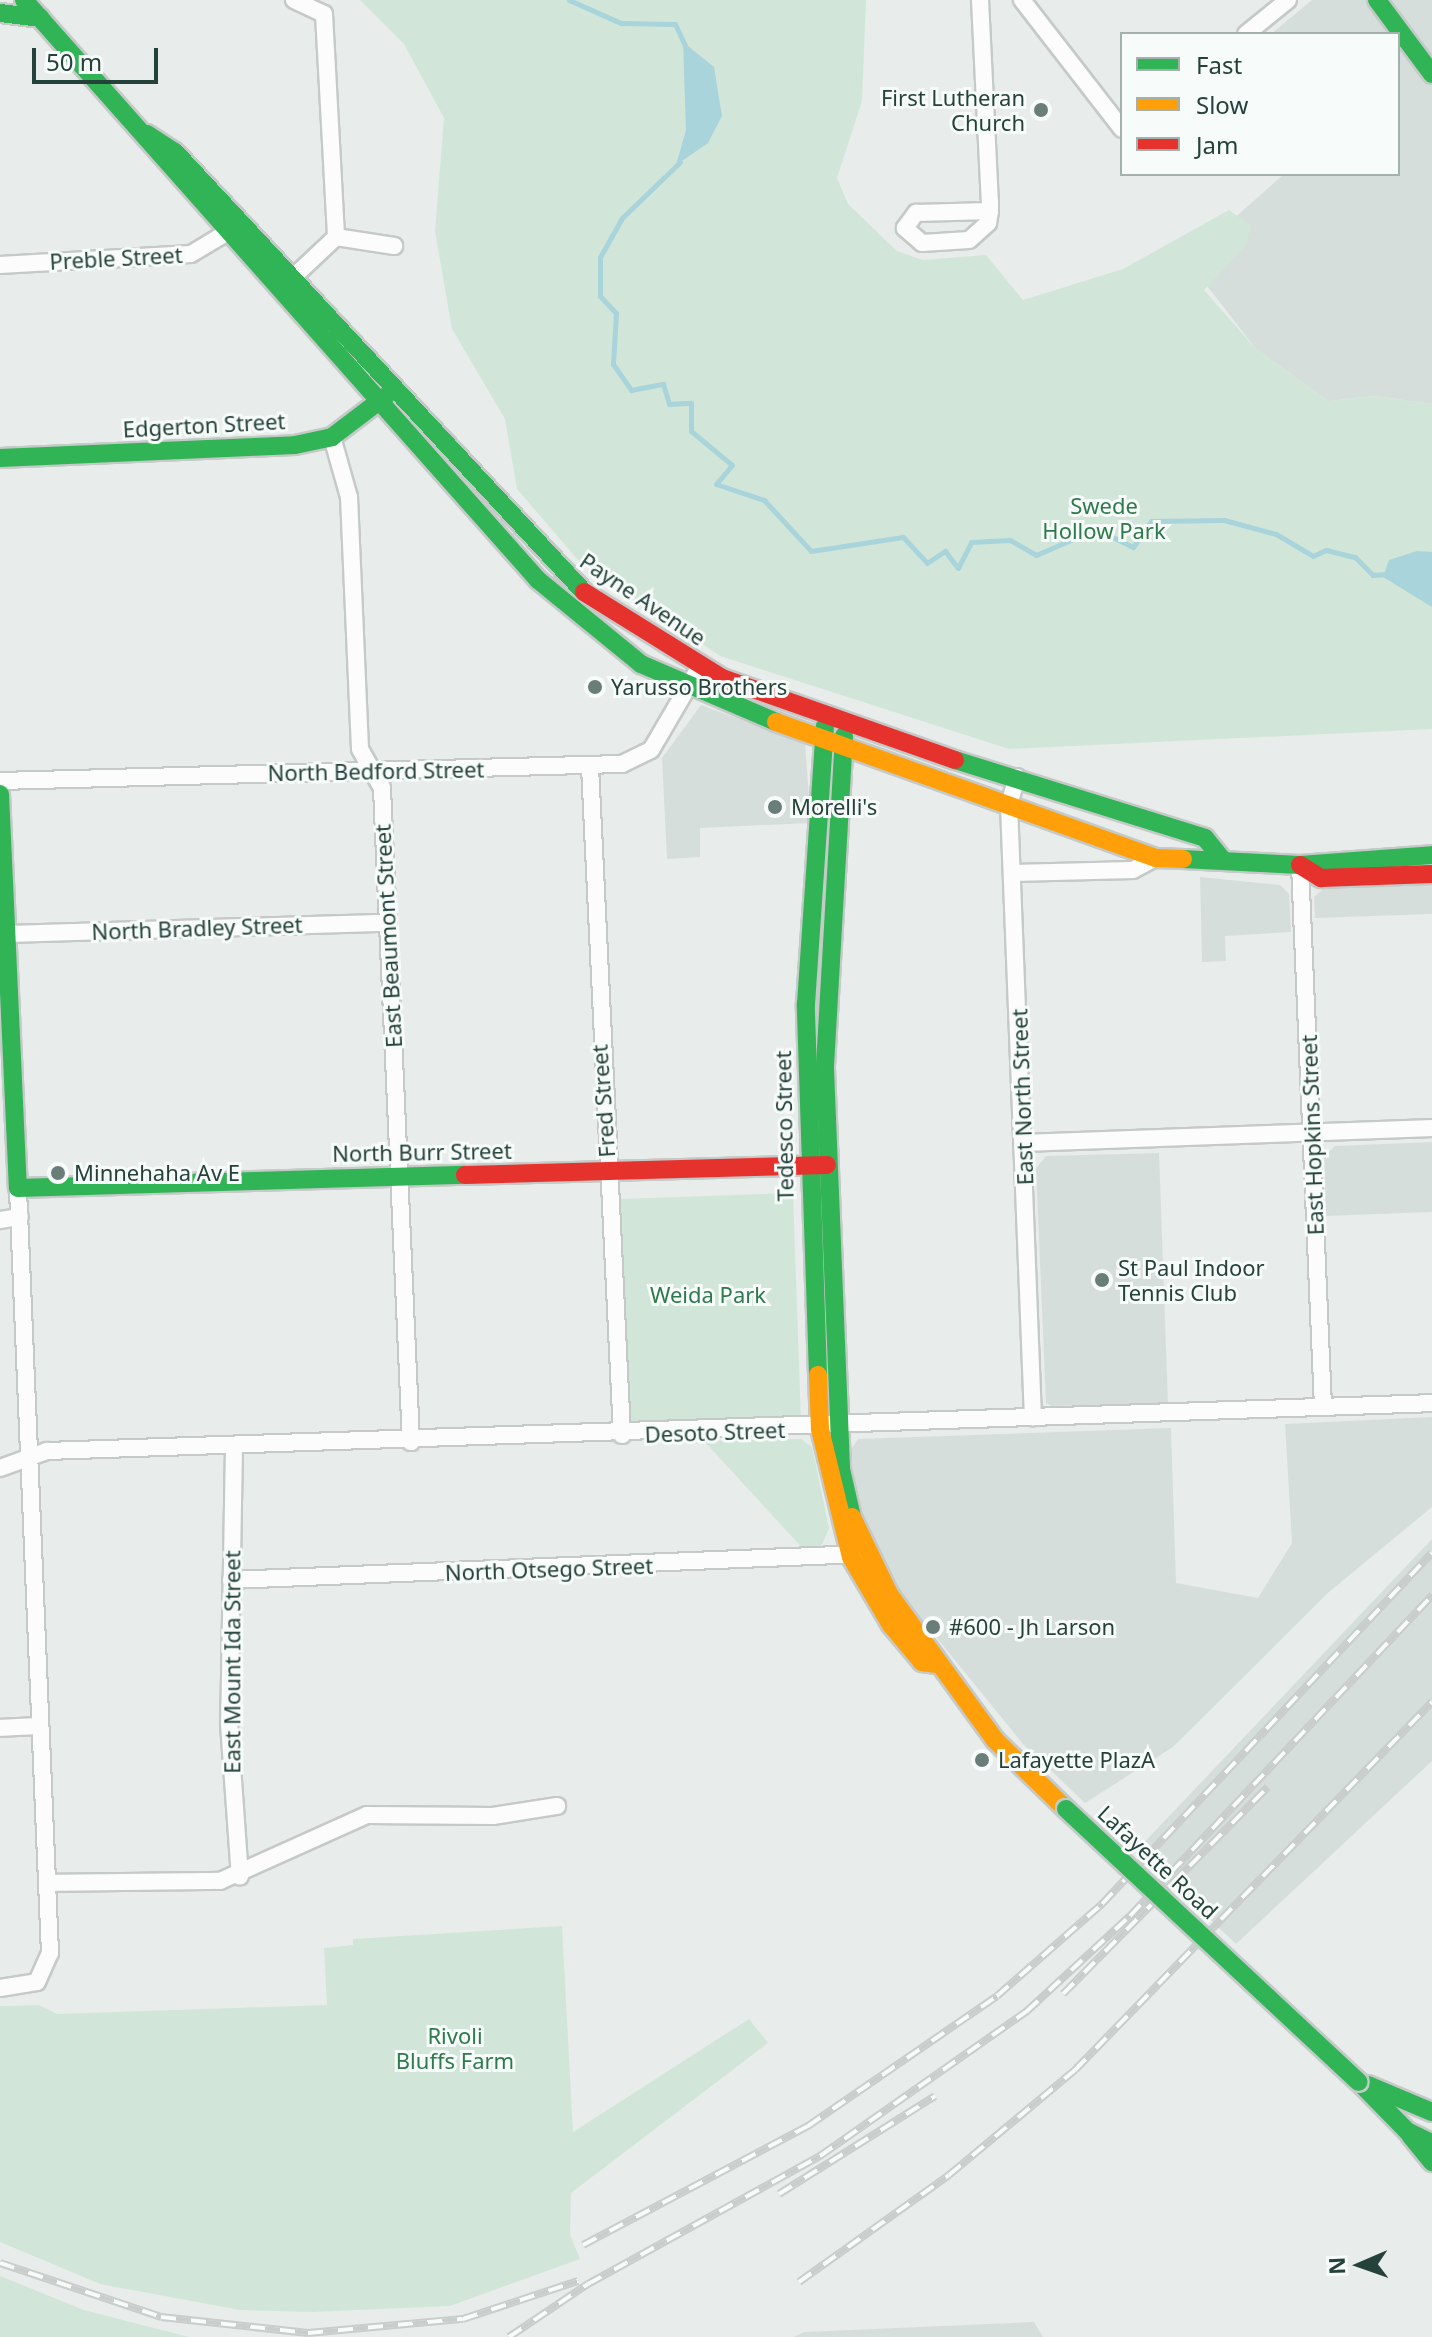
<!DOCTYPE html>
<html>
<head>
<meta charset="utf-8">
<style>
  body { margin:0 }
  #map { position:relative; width:1432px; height:2337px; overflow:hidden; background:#e8edeb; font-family:"Noto Sans",sans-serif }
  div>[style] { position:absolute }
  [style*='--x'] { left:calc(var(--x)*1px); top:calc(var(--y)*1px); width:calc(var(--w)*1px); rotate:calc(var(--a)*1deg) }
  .built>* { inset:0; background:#d6dedb }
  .green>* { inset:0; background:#d1e6d8; transform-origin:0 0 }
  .water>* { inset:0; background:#a9d4db }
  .stream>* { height:5px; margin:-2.5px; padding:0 2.5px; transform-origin:2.5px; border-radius:2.5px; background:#a9d4db }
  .roads { filter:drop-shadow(2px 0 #c5cac8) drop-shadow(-2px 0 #c5cac8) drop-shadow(0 2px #c5cac8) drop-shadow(0 -2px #c5cac8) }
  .street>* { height:16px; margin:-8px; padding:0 8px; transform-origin:8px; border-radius:8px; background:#fcfcfc }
  .fast>* { height:18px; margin:-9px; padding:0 9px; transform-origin:9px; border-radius:9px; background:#30b455 }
  .slow>* { height:18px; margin:-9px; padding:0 9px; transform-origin:9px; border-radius:9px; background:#ff9f0a }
  .jam>* { height:18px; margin:-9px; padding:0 9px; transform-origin:9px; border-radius:9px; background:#e5322d }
  .rail>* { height:8px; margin-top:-4px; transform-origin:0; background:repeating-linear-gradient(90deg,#f7fbf9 0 15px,#c9cdcc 0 30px); box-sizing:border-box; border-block:2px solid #c9cdcc }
  .bridges { filter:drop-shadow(2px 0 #c3cbc8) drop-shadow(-2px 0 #c3cbc8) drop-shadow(0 2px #c3cbc8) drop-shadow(0 -2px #c3cbc8) }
  .fast-bridge>* { height:18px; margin:-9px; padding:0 9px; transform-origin:9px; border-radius:9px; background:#30b455 }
  .dots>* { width:22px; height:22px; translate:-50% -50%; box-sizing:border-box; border:4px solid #f7fbf9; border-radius:50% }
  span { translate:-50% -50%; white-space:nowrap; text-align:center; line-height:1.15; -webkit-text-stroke:6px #f7fbf9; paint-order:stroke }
  .poi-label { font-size:22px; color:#24423a }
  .right { translate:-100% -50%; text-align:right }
  .left { translate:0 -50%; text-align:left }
  .street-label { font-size:22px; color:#24423a }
  .park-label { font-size:22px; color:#2d7a4b }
  .legend { position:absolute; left:1120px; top:32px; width:280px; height:144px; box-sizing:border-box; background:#f7fbf9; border:2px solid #a3b1ad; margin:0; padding:10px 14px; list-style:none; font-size:24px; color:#24423a }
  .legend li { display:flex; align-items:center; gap:16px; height:40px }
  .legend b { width:40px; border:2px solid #a3b1ad }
  .north { position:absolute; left:1320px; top:2225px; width:80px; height:80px; -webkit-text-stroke:6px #f7fbf9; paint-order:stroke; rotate:268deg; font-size:22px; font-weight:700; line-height:32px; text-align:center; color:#24423a }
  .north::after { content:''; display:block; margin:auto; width:28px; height:36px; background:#24423a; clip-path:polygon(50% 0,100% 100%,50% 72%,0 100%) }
  .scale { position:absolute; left:32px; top:48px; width:126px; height:36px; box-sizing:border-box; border:4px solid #24423a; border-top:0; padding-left:10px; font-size:24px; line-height:28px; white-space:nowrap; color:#24423a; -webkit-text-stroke:6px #f7fbf9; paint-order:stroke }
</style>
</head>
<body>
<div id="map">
  <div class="built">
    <div style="clip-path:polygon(1312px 0,1432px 0,1432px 404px,1375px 396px,1328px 401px,1256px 349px,1187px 260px,1284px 174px,1398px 174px,1398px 34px,1271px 34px)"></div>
    <div style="clip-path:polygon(701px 705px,805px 743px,811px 823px,700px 828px,700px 857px,667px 859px,662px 758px)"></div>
    <div style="clip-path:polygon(1200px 877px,1280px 885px,1289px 894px,1291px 932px,1225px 936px,1226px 961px,1202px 962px)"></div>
    <div style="clip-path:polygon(1432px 883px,1432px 914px,1315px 918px,1314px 897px,1325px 887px)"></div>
    <div style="clip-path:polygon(1432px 1142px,1432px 1212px,1326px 1216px,1324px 1157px,1335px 1146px)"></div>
    <div style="clip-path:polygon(1159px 1153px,1168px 1403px,1052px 1406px,1046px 1403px,1036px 1168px,1046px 1156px)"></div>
    <div style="clip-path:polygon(1432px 1417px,1432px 1507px,1329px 1592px,1173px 1747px,1085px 1803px,1023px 1744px,897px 1589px,859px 1503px,849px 1452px,858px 1439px,1171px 1428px,1176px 1583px,1258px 1598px,1292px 1543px,1285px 1424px)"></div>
    <div style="clip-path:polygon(1432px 1539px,1432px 1761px,1236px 1944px,1137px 1850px)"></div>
    <div style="clip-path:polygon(1034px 2322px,1043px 2337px,794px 2337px,804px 2332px)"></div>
  </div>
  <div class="green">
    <div style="clip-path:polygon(360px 0,866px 0,862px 101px,837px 178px,848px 204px,897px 251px,923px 260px,986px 255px,1023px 300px,1123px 269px,1229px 210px,1251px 226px,1245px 246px,1204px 290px,1256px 349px,1328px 401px,1375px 396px,1432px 404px,1432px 729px,1009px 749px,720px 656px,578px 560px,517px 489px,505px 419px,452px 329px,435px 231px,444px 118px,404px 44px)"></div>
    <div style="left:793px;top:1193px;width:227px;height:180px;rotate:88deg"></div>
    <div style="clip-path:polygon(801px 1439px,812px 1447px,829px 1528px,820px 1550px,806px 1552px,704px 1441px)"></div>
    <div style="clip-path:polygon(562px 1926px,573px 2132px,749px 2019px,768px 2043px,571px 2193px,570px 2235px,580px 2259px,450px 2306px,313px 2312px,240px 2310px,100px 2284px,0 2242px,0 2006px,39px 2005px,57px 2014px,327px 2005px,324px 1948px,353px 1945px,353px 1939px)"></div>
    <div style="clip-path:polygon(0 2276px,84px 2310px,189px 2337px,0 2337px)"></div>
  </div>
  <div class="water">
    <div style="clip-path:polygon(683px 42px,714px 67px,722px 116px,708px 143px,676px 165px,686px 130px)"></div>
    <div style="clip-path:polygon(1417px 551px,1432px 552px,1432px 607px,1383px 577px,1389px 560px)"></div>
  </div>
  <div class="stream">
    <div style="--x:569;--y:0;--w:57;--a:23.9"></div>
    <div style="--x:621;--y:23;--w:54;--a:1.1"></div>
    <div style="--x:675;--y:24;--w:23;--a:65"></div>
    <div style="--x:680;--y:162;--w:81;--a:136"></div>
    <div style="--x:622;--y:218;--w:45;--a:119.4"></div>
    <div style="--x:600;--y:257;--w:39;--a:90"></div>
    <div style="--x:600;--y:296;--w:23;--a:47"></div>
    <div style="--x:616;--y:313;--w:51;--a:93.4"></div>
    <div style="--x:613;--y:364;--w:32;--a:55"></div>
    <div style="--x:631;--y:390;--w:33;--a:-11"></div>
    <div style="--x:663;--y:384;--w:21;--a:73"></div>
    <div style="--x:669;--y:404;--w:22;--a:-3"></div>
    <div style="--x:691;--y:403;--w:28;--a:90"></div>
    <div style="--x:691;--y:431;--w:53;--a:39.7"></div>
    <div style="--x:732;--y:465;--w:25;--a:130"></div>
    <div style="--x:716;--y:484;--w:51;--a:18.4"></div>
    <div style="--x:764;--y:500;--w:69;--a:47.3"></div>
    <div style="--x:811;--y:551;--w:93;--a:-8.7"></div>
    <div style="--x:903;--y:537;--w:35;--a:47"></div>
    <div style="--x:927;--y:563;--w:22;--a:-34"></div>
    <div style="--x:945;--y:551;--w:21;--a:53"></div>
    <div style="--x:958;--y:568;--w:29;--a:-63"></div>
    <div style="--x:971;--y:542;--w:39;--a:-3"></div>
    <div style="--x:1010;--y:540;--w:30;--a:30"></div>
    <div style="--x:1036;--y:555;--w:65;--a:-23.4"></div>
    <div style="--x:1096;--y:529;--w:41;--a:25.9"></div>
    <div style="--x:1133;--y:547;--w:32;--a:-55"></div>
    <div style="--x:1151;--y:521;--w:73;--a:-0.8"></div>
    <div style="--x:1224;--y:520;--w:54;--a:15.1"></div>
    <div style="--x:1276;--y:534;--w:43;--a:30.7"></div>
    <div style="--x:1313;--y:556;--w:14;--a:-25"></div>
    <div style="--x:1326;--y:550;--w:30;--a:14"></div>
    <div style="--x:1355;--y:557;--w:25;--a:45"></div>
    <div style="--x:1373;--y:575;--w:15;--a:-4"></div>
  </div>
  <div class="roads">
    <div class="street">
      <div style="--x:294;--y:0;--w:33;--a:25"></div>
      <div style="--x:324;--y:14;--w:223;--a:86.9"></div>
      <div style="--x:980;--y:0;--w:202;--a:87.2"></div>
      <div style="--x:990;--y:202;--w:9;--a:90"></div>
      <div style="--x:990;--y:211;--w:12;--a:99"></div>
      <div style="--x:988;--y:223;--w:25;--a:138"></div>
      <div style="--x:969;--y:240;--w:47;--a:176.3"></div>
      <div style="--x:922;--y:243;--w:23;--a:-139"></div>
      <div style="--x:905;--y:228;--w:19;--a:-54"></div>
      <div style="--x:916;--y:213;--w:74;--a:-1.5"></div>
      <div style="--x:1022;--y:0;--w:163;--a:52.2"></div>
      <div style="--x:1246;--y:34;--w:54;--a:-39"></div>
      <div style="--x:0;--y:265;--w:191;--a:-3.3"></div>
      <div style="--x:191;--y:254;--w:41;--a:-31"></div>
      <div style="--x:286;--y:284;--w:69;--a:-43.2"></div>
      <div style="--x:336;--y:237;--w:59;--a:8.8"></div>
      <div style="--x:332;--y:437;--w:62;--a:74.2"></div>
      <div style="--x:349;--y:497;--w:252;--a:87.5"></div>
      <div style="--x:360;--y:749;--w:45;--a:60.6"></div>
      <div style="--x:382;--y:788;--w:655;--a:87.46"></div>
      <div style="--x:590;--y:766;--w:670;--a:87.26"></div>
      <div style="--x:1017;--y:777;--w:29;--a:106"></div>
      <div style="--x:1009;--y:805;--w:613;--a:87.76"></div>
      <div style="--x:0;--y:781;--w:622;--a:-1.57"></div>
      <div style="--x:622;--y:764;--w:32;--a:-26"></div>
      <div style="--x:651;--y:750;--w:97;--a:-59.7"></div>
      <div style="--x:1300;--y:865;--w:541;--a:87.57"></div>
      <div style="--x:1013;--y:873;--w:120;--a:-1.4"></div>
      <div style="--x:1133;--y:870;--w:26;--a:-28"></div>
      <div style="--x:7;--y:934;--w:380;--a:-1.7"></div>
      <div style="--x:1024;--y:1143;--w:408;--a:-2.1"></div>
      <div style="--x:0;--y:1220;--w:20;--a:-9"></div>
      <div style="--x:234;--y:1447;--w:277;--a:91"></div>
      <div style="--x:229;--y:1724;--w:153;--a:85.9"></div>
      <div style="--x:0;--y:1468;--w:50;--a:-19.9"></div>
      <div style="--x:47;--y:1451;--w:1386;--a:-1.98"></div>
      <div style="--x:231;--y:1580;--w:631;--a:-2.36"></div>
      <div style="--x:0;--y:1728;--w:40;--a:-2.9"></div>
      <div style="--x:47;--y:1883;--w:173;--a:-0.7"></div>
      <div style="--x:220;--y:1881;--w:161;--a:-24.2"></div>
      <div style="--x:367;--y:1815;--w:126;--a:0.5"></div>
      <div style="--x:493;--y:1816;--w:65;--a:-8.9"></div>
      <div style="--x:0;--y:1988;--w:37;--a:-9"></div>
      <div style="--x:37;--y:1982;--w:32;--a:-66"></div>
      <div style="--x:50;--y:1953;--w:766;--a:-92.4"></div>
    </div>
    <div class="fast">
      <div style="--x:24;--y:0;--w:775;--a:48.45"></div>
      <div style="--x:538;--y:580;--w:133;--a:39.2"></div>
      <div style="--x:641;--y:664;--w:147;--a:23.2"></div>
      <div style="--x:1377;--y:0;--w:92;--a:53.4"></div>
      <div style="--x:0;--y:13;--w:41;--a:7"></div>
      <div style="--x:147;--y:134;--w:33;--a:33"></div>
      <div style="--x:175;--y:152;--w:601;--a:47.09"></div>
      <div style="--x:0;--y:458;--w:295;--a:-2.5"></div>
      <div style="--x:295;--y:445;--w:38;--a:-12"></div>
      <div style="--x:332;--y:437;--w:68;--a:-37.2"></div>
      <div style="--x:844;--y:736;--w:334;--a:93.3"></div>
      <div style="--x:825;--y:1069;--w:400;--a:87.7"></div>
      <div style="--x:841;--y:1469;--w:49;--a:77.1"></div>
      <div style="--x:955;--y:760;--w:262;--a:17.3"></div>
      <div style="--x:1205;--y:838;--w:26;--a:51"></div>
      <div style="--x:0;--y:794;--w:394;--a:87.4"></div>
      <div style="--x:18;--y:1188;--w:447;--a:-1.7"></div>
      <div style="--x:1183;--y:859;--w:117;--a:2.9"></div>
      <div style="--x:1300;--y:865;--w:132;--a:-4.3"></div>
      <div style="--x:818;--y:1375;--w:371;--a:-91.9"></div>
      <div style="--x:806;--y:1004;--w:278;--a:-86.1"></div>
      <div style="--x:1359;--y:2082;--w:69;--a:45.6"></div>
      <div style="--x:1407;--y:2131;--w:28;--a:26"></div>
      <div style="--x:1368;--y:2085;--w:69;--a:22.9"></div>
      <div style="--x:1410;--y:2135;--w:35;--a:51"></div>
    </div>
    <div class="slow">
      <div style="--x:776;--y:722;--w:404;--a:19.7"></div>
      <div style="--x:1156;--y:858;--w:27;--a:2"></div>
      <div style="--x:818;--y:1375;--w:54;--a:87.9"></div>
      <div style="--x:820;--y:1429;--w:132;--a:76.4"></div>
      <div style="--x:851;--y:1557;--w:79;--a:59.5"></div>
      <div style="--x:891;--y:1625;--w:48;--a:50"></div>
      <div style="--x:922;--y:1662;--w:15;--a:8"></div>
      <div style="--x:852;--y:1517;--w:85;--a:64.3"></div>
      <div style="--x:889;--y:1594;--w:180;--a:54"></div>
      <div style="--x:995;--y:1740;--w:99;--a:44.2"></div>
    </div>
    <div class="jam">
      <div style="--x:584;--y:592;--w:163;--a:31.9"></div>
      <div style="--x:722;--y:678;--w:247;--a:19.4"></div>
      <div style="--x:1300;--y:865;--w:25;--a:32"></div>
      <div style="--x:1321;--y:878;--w:111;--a:-2.1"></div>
      <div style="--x:465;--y:1175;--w:362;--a:-1.6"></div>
    </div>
  </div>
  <div class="rail">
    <div style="--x:1063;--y:1994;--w:291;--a:-45.3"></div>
    <div style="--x:779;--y:2194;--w:184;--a:-32.1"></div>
    <div style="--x:583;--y:2245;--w:255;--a:-27.9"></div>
    <div style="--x:808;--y:2126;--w:229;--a:-34.5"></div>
    <div style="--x:997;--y:1996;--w:140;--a:-41.2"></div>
    <div style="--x:1102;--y:1904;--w:482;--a:-46.8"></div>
    <div style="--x:0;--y:2263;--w:170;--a:18.5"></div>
    <div style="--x:161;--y:2317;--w:148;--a:6.2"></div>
    <div style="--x:308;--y:2333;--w:156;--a:-5.2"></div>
    <div style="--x:463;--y:2319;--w:121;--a:-18.3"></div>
    <div style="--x:799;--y:2282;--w:184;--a:-35.5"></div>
    <div style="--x:949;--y:2175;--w:164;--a:-39.8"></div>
    <div style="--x:1075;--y:2070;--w:513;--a:-45.87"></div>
    <div style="--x:509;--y:2337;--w:95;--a:-33.9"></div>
    <div style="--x:588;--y:2284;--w:265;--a:-28.9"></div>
    <div style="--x:820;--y:2156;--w:253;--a:-35"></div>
    <div style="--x:1027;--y:2011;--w:140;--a:-42.7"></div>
    <div style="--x:1130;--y:1916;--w:441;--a:-46.7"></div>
  </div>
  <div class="bridges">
    <div class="fast-bridge">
      <div style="--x:1066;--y:1809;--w:400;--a:43"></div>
    </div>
  </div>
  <div class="dots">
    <div style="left:1041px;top:110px;background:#697e78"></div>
    <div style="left:595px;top:687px;background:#697e78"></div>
    <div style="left:775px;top:807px;background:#697e78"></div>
    <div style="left:58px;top:1173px;background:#697e78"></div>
    <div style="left:1102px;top:1280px;background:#697e78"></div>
    <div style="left:933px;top:1627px;background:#697e78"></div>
    <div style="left:982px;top:1760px;background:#697e78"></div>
  </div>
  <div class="poi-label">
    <span class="right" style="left:1025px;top:110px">First Lutheran<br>Church</span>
    <span class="left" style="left:611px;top:687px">Yarusso Brothers</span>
    <span class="left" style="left:791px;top:807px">Morelli's</span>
    <span class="left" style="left:74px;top:1173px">Minnehaha Av E</span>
    <span class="left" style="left:1118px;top:1280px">St Paul Indoor<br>Tennis Club</span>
    <span class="left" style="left:949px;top:1627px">#600 - Jh Larson</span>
    <span class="left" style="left:998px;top:1760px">Lafayette PlazA</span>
  </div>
  <div class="street-label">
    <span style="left:116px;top:258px;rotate:-3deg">Preble Street</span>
    <span style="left:204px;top:425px;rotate:-3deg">Edgerton Street</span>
    <span style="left:643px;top:599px;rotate:34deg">Payne Avenue</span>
    <span style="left:376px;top:771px;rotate:-1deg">North Bedford Street</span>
    <span style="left:197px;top:928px;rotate:-2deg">North Bradley Street</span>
    <span style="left:388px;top:936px;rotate:-93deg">East Beaumont Street</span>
    <span style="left:1022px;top:1097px;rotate:-92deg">East North Street</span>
    <span style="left:603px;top:1101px;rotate:-94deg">Fred Street</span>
    <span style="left:784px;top:1126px;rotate:-91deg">Tedesco Street</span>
    <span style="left:1312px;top:1135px;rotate:-92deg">East Hopkins Street</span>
    <span style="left:422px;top:1152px;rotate:-1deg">North Burr Street</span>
    <span style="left:715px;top:1432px;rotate:-2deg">Desoto Street</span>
    <span style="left:549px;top:1569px;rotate:-2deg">North Otsego Street</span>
    <span style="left:232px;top:1662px;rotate:-90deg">East Mount Ida Street</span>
    <span style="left:1158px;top:1862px;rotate:43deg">Lafayette Road</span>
  </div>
  <div class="park-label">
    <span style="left:1104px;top:518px">Swede<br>Hollow Park</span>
    <span style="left:708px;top:1295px">Weida Park</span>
    <span style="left:455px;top:2048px">Rivoli<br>Bluffs Farm</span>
  </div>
  <ul class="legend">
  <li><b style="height:10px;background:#30b455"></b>Fast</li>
  <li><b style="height:10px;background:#ff9f0a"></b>Slow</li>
  <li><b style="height:10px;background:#e5322d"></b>Jam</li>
  </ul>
  <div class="north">N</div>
  <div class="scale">50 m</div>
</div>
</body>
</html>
